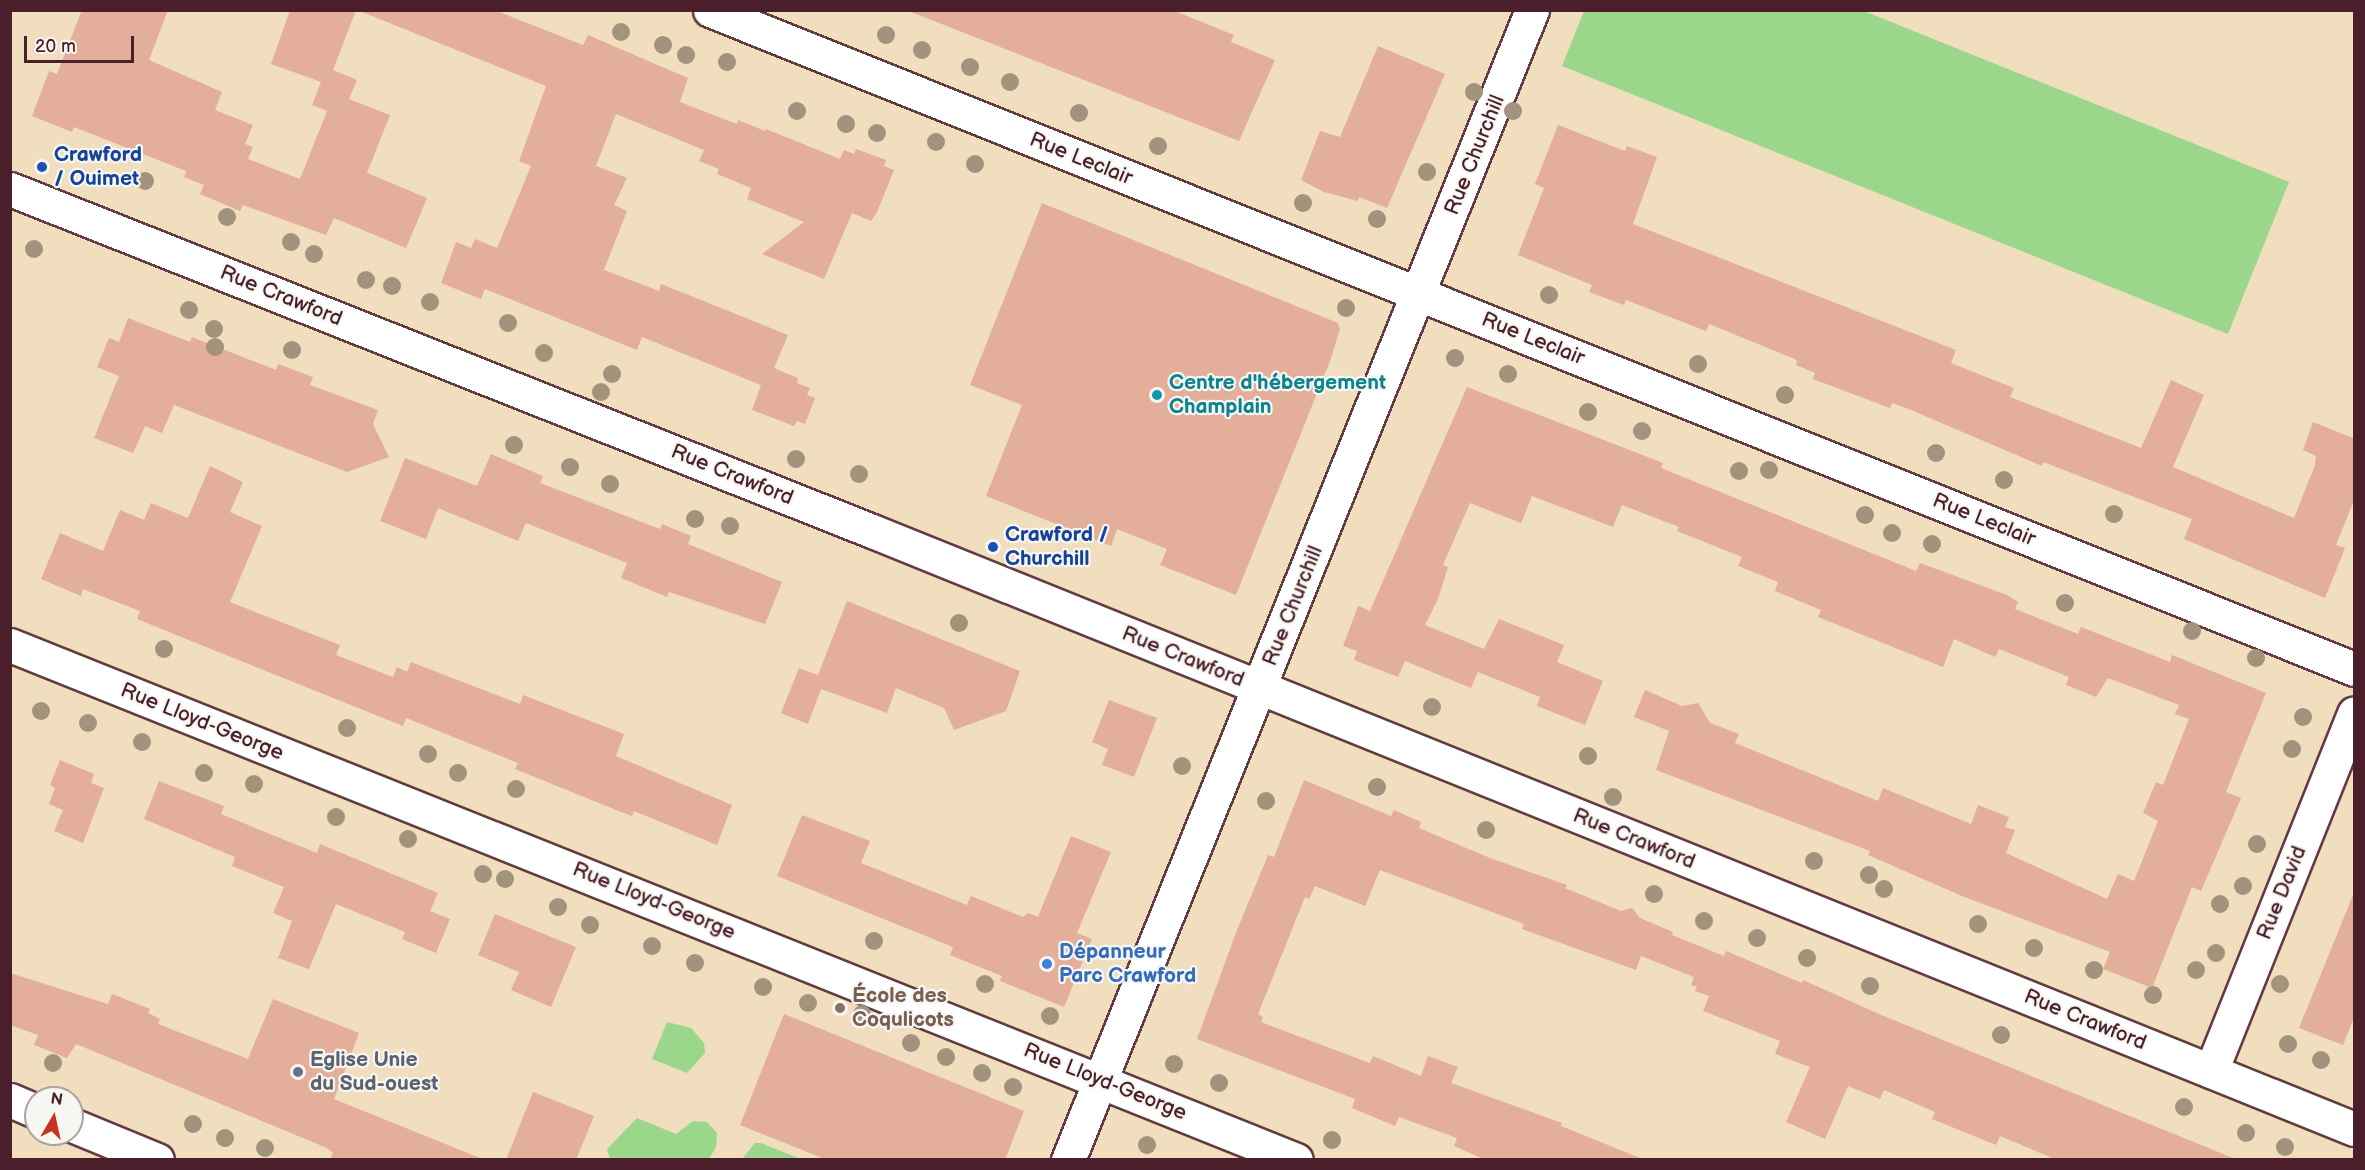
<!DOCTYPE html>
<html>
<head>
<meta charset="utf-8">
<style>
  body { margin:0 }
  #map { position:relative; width:2365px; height:1170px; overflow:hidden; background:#f0debe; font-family:"Balsamiq Sans",sans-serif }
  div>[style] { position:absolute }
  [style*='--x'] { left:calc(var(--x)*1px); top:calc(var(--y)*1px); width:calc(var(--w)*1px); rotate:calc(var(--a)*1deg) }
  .green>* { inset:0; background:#9bd78b }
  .building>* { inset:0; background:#e3ae9a }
  .roads { filter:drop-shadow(2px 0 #633c41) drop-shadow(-2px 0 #633c41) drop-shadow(0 2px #633c41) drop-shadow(0 -2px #633c41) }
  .minor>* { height:33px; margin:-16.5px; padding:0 16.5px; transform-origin:16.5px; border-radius:16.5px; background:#fff }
  .trees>* { width:18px; height:18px; margin:-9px; border-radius:50%; background:#a2937d }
  .dots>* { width:16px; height:16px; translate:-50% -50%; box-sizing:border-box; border:3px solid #f6f6f2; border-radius:50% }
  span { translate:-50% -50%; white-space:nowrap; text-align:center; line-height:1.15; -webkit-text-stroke:4.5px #f6f6f2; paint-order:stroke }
  .transit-label { font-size:21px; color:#164399; font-weight:700 }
  .left { translate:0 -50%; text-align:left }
  .street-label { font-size:21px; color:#4a1f2b }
  .culture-label { font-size:21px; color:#0d838f; font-weight:700 }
  .shop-label { font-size:21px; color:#366cbe; font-weight:700 }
  .education-label { font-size:21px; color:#785e54; font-weight:700 }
  .worship-label { font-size:21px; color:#5b616d; font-weight:700 }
  .frame { position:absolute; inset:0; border:12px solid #4a1f2b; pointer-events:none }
  .north { position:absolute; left:24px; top:1086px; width:60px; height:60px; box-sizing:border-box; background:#f6f6f2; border:2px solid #b1a0a2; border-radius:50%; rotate:9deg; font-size:16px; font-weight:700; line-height:24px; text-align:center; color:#4a1f2b }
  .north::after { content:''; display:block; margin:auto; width:21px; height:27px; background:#c8321e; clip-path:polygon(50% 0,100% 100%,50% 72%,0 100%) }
  .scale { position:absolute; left:24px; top:36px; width:110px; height:27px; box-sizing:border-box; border:3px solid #4a1f2b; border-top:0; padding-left:8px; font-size:18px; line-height:21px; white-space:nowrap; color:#4a1f2b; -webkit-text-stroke:4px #f6f6f2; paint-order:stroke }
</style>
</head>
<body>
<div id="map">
  <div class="green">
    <div style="clip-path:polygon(1584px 11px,1864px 11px,2289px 182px,2228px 334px,1562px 66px)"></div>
    <div style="clip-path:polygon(667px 1022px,691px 1028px,704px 1043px,705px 1053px,687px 1073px,652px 1059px)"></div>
    <div style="clip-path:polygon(637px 1118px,676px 1134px,693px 1121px,707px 1122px,717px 1133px,716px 1147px,709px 1159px,610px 1159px,607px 1149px)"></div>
    <div style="clip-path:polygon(755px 1143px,761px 1143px,801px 1159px,742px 1159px)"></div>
  </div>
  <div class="building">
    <div style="clip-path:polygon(82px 10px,168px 10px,149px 60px,222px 92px,215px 110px,253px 125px,245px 144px,253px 147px,248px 159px,300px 179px,327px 111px,312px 105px,321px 82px,271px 64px,290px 10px,356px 10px,333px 70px,357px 80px,349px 99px,390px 115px,367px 173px,427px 198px,406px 248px,334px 218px,326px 235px,243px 205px,240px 211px,200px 194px,204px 185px,184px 177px,186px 171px,74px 127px,72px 132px,32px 116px,49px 71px,57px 74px)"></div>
    <div style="clip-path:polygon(357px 10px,494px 10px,583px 45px,588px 35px,688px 78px,680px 102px,737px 124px,738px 120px,765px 131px,766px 129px,840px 159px,844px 150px,854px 154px,856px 149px,886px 160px,884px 166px,894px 170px,877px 212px,871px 221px,852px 213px,824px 279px,762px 254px,804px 222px,747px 199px,751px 188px,717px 174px,719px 169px,699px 161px,704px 150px,616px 114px,596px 166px,627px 178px,614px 205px,627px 211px,604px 270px,659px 291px,661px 284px,788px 335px,774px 368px,798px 378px,797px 383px,810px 388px,807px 395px,815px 398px,805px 424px,797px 421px,794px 426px,752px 410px,761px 385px,642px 337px,637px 350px,485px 289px,481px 299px,441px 283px,456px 242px,471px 248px,475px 239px,497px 248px,531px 166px,519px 161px,546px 86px)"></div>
    <div style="clip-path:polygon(906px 10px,1172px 10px,1234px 35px,1231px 42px,1275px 60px,1239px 141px)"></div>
    <div style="clip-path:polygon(1378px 46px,1445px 74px,1387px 208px,1359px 197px,1358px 201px,1324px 192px,1301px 180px,1320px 131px,1340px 137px)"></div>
    <div style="clip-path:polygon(1558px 125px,1625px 151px,1627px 146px,1657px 157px,1633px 224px,1956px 350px,1951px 363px,2014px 388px,2010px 397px,2141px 448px,2171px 380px,2204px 395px,2173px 467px,2294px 518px,2315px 465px,2316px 456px,2303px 450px,2313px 422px,2355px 439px,2355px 498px,2336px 545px,2345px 548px,2325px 598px,2184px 539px,2192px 519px,2043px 462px,2042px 466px,1911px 410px,1892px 403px,1890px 408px,1813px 379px,1815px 373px,1796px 365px,1797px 360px,1709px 324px,1706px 331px,1626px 300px,1624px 305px,1589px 292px,1592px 285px,1518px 255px,1544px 188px,1535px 184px)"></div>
    <div style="clip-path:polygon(1042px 203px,1338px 323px,1340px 329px,1330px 361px,1236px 595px,1160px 565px,1167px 549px,1117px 529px,1111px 546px,986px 496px,1022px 405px,970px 385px)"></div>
    <div style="clip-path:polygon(128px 318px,190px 342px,192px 337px,276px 370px,278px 364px,313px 377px,310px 385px,378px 410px,373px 424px,389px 457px,347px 472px,174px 405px,162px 433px,145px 426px,133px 453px,94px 438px,119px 376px,97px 367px,109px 338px,119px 342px)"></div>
    <div style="clip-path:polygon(1467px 387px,1663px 463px,1661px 468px,1916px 571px,1920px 563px,2007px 595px,2018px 602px,2015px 609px,2078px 634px,2081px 627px,2170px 662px,2172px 655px,2266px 693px,2226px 792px,2241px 798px,2201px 891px,2192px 887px,2152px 988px,2103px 969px,2110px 952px,1962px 896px,1868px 855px,1870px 851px,1656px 770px,1669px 731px,1634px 717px,1645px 690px,1682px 706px,1698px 703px,1710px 723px,1739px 734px,1735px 743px,1878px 801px,1883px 788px,1971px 824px,1978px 805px,2009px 817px,2005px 827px,2015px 830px,2006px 853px,2107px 899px,2118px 874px,2134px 881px,2158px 821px,2143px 813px,2156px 782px,2163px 785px,2189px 719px,2175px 714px,2179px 705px,2108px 678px,2096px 697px,2066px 685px,2069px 677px,1999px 649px,1995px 657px,1954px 639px,1943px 667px,1818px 617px,1821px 610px,1775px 591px,1778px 582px,1738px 566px,1742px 557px,1677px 531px,1679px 527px,1622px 505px,1613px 527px,1532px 496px,1521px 523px,1470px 503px,1443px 565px,1448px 567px,1438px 599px,1425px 625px,1484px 649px,1499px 619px,1564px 645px,1557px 662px,1603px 681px,1585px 725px,1537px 706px,1540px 697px,1478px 672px,1471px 688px,1405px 661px,1398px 677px,1354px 660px,1357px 651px,1343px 646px,1358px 606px,1370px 611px)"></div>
    <div style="clip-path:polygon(491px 454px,543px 476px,540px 483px,660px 529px,662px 524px,691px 536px,688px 544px,782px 582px,765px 624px,669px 592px,667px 597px,621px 578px,627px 563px,526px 523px,518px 541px,438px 508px,426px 539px,380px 521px,405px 458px,477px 486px)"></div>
    <div style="clip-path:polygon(210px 466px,243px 482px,230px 512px,262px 526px,230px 602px,340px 645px,336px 655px,393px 677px,397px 667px,407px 672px,411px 662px,520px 704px,523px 695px,624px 734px,616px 756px,732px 805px,717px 845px,634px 811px,632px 816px,621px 812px,515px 769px,518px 763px,406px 718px,403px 726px,201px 645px,137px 619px,140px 611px,83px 589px,81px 596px,41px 579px,60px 533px,103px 551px,120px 510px,144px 520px,151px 503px,188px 518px)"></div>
    <div style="clip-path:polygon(847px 601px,1020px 671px,1006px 711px,954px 730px,944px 708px,896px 688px,887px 713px,821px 689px,808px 724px,781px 713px,799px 668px,818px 675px)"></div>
    <div style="clip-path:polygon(1109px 700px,1157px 718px,1134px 777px,1102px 765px,1108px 749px,1092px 742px)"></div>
    <div style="clip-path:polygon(60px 760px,94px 774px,91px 783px,104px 788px,83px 843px,54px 831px,63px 810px,49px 804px,55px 788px,50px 785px)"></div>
    <div style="clip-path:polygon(1304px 780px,1391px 816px,1394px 810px,1421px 822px,1419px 828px,1490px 858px,1567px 885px,1565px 888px,1621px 911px,1632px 908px,1640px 918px,1673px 932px,1672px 935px,1724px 956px,1726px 951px,1802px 983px,1803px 980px,1879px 1014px,2238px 1160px,2057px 1160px,2000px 1136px,1996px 1145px,1932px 1119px,1935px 1112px,1884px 1090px,1880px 1099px,1848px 1086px,1825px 1139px,1786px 1122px,1810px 1067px,1775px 1054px,1780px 1041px,1703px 1011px,1709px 996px,1695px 991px,1697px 987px,1691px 985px,1694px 977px,1641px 956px,1636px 970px,1522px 929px,1524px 924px,1380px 870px,1365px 906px,1315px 886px,1309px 899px,1305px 897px,1258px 1014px,1263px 1017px,1261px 1022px,1370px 1063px,1373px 1056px,1421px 1076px,1428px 1056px,1442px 1061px,1458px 1067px,1451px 1083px,1562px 1123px,1561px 1126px,1640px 1158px,1486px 1160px,1454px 1146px,1457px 1138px,1399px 1117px,1395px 1126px,1352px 1108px,1355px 1099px,1197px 1039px,1237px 930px,1268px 855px,1274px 857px)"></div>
    <div style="clip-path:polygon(159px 781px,224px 806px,221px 814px,317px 853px,320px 844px,438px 893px,430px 911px,450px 919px,436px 953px,402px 939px,405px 932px,336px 904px,309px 969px,278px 958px,292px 921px,273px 913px,284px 887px,232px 866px,235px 857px,144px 819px)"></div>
    <div style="clip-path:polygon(802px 815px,870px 841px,861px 863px,967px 905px,971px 896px,1023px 917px,1028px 913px,1038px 917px,1071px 836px,1111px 852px,1077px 933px,1092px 939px,1064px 1007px,1000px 981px,1002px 976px,950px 955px,953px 947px,777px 876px)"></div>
    <div style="clip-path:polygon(2353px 895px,2355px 1015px,2343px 1045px,2299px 1028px)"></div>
    <div style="clip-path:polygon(495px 914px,576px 947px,551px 1007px,511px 990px,519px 972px,478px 955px)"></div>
    <div style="clip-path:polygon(10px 973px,108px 1004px,112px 994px,150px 1009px,148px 1013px,160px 1019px,158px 1024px,248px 1059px,273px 999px,359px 1033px,334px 1099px,485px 1160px,330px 1160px,333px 1153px,327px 1148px,76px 1044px,67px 1058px,34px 1045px,38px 1035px,10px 1025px)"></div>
    <div style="clip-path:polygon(784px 1014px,1024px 1111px,1005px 1160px,827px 1160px,740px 1125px)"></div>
    <div style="clip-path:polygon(533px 1092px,594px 1116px,576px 1160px,506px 1160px)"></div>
  </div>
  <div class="roads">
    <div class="minor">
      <div style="--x:710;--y:10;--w:1771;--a:21.84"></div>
      <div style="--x:10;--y:189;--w:927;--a:21.64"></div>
      <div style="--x:872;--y:531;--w:1598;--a:21.97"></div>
      <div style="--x:10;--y:645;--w:1385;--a:21.82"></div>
      <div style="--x:2211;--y:1071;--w:385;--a:-68.2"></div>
      <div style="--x:10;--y:1100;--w:28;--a:23"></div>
      <div style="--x:72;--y:1125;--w:92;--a:22.4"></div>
      <div style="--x:1068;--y:1160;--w:1240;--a:-68.03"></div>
    </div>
  </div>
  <div class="trees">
    <div style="left:621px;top:32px"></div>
    <div style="left:886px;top:35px"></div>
    <div style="left:663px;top:45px"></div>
    <div style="left:922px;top:50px"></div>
    <div style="left:686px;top:55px"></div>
    <div style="left:727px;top:62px"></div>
    <div style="left:970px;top:67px"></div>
    <div style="left:1010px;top:82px"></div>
    <div style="left:1474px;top:92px"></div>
    <div style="left:797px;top:111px"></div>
    <div style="left:1513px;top:111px"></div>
    <div style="left:1079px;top:113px"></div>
    <div style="left:846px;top:124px"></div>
    <div style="left:877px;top:133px"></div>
    <div style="left:936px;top:142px"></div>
    <div style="left:1158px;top:146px"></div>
    <div style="left:975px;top:164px"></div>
    <div style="left:1427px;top:172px"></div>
    <div style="left:145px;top:181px"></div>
    <div style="left:1303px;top:203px"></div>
    <div style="left:227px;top:217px"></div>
    <div style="left:1377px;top:219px"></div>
    <div style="left:291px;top:242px"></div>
    <div style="left:34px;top:249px"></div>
    <div style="left:314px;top:254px"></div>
    <div style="left:366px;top:280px"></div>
    <div style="left:392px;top:286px"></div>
    <div style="left:1549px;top:295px"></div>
    <div style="left:430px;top:302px"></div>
    <div style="left:1346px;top:308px"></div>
    <div style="left:189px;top:310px"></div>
    <div style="left:508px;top:323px"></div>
    <div style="left:214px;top:329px"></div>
    <div style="left:215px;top:347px"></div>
    <div style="left:292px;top:350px"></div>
    <div style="left:544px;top:353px"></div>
    <div style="left:1455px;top:358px"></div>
    <div style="left:1698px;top:364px"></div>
    <div style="left:612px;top:374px"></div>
    <div style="left:1508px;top:374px"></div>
    <div style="left:601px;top:392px"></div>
    <div style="left:1785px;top:395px"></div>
    <div style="left:1588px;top:412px"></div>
    <div style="left:1642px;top:431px"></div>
    <div style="left:514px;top:445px"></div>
    <div style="left:1936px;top:453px"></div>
    <div style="left:796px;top:459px"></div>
    <div style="left:570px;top:467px"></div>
    <div style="left:1769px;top:470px"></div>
    <div style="left:1739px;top:471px"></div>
    <div style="left:859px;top:474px"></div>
    <div style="left:2004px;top:480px"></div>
    <div style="left:610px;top:484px"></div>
    <div style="left:2114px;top:514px"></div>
    <div style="left:1865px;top:515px"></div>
    <div style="left:695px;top:519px"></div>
    <div style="left:730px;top:526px"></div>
    <div style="left:1892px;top:533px"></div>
    <div style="left:1932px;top:544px"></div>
    <div style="left:2065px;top:603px"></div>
    <div style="left:959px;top:623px"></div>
    <div style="left:2192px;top:631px"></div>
    <div style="left:164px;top:649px"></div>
    <div style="left:2256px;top:658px"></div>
    <div style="left:1432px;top:707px"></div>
    <div style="left:41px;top:711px"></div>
    <div style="left:2303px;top:717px"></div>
    <div style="left:88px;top:723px"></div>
    <div style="left:347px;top:728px"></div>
    <div style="left:142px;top:742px"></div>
    <div style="left:2292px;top:749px"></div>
    <div style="left:428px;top:754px"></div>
    <div style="left:1588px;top:756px"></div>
    <div style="left:1182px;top:766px"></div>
    <div style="left:204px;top:773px"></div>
    <div style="left:458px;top:773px"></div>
    <div style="left:254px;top:784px"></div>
    <div style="left:1377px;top:787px"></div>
    <div style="left:516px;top:789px"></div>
    <div style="left:1613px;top:797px"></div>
    <div style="left:1266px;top:801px"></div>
    <div style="left:336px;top:817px"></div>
    <div style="left:1486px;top:830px"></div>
    <div style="left:408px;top:839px"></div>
    <div style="left:2257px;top:844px"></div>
    <div style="left:1814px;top:861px"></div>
    <div style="left:483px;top:874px"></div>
    <div style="left:1869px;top:875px"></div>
    <div style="left:505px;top:879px"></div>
    <div style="left:2243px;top:886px"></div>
    <div style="left:1884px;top:889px"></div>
    <div style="left:1654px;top:894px"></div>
    <div style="left:2220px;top:904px"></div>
    <div style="left:558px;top:907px"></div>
    <div style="left:1704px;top:921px"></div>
    <div style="left:1978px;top:924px"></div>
    <div style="left:590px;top:925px"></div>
    <div style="left:1757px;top:938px"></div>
    <div style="left:874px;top:941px"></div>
    <div style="left:652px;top:946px"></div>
    <div style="left:2034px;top:948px"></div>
    <div style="left:2216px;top:953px"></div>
    <div style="left:1807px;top:958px"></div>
    <div style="left:695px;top:963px"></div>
    <div style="left:2094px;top:970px"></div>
    <div style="left:2196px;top:970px"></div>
    <div style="left:985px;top:984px"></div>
    <div style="left:2280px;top:984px"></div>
    <div style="left:1870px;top:986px"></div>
    <div style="left:763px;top:987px"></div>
    <div style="left:2153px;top:995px"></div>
    <div style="left:808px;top:1003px"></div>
    <div style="left:862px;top:1014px"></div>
    <div style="left:1050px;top:1016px"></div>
    <div style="left:2001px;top:1035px"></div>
    <div style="left:911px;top:1043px"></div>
    <div style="left:2288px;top:1044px"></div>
    <div style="left:946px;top:1057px"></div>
    <div style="left:2321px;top:1060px"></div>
    <div style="left:53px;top:1063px"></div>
    <div style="left:1174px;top:1064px"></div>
    <div style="left:982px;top:1073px"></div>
    <div style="left:1219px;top:1083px"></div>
    <div style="left:1013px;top:1087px"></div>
    <div style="left:2184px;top:1107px"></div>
    <div style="left:193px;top:1124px"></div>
    <div style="left:2246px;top:1133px"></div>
    <div style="left:225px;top:1138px"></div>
    <div style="left:1332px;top:1140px"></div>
    <div style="left:1147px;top:1145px"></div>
    <div style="left:2285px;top:1147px"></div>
    <div style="left:265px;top:1148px"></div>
  </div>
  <div class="dots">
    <div style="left:42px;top:167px;background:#1a4fb4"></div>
    <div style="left:1157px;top:395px;background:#0f9aa8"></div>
    <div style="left:993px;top:547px;background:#1a4fb4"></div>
    <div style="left:1047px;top:964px;background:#3f7fe0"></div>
    <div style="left:840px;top:1008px;background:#8d6e63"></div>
    <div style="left:298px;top:1072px;background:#6b7280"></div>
  </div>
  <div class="transit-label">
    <span class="left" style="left:54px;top:167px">Crawford<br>/ Ouimet</span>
    <span class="left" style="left:1005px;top:547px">Crawford /<br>Churchill</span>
  </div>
  <div class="street-label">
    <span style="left:1475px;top:155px;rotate:-68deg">Rue Churchill</span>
    <span style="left:1081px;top:159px;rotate:22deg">Rue Leclair</span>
    <span style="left:281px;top:296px;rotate:22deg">Rue Crawford</span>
    <span style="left:1533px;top:339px;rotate:22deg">Rue Leclair</span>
    <span style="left:732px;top:475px;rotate:22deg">Rue Crawford</span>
    <span style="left:1984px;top:520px;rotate:22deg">Rue Leclair</span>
    <span style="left:1293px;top:606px;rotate:-68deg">Rue Churchill</span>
    <span style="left:1183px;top:657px;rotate:22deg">Rue Crawford</span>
    <span style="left:202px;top:722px;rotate:22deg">Rue Lloyd-George</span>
    <span style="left:1634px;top:839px;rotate:22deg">Rue Crawford</span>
    <span style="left:2282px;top:893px;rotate:-68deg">Rue David</span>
    <span style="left:654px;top:901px;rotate:22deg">Rue Lloyd-George</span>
    <span style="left:2085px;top:1020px;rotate:22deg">Rue Crawford</span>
    <span style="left:1105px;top:1082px;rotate:22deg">Rue Lloyd-George</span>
  </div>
  <div class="culture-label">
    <span class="left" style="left:1169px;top:395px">Centre d'hébergement<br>Champlain</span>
  </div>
  <div class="shop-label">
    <span class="left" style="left:1059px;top:964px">Dépanneur<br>Parc Crawford</span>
  </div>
  <div class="education-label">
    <span class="left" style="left:852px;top:1008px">École des<br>Coqulicots</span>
  </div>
  <div class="worship-label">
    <span class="left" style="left:310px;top:1072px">Eglise Unie<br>du Sud-ouest</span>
  </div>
  <div class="frame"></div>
  <div class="north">N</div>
  <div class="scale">20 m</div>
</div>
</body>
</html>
